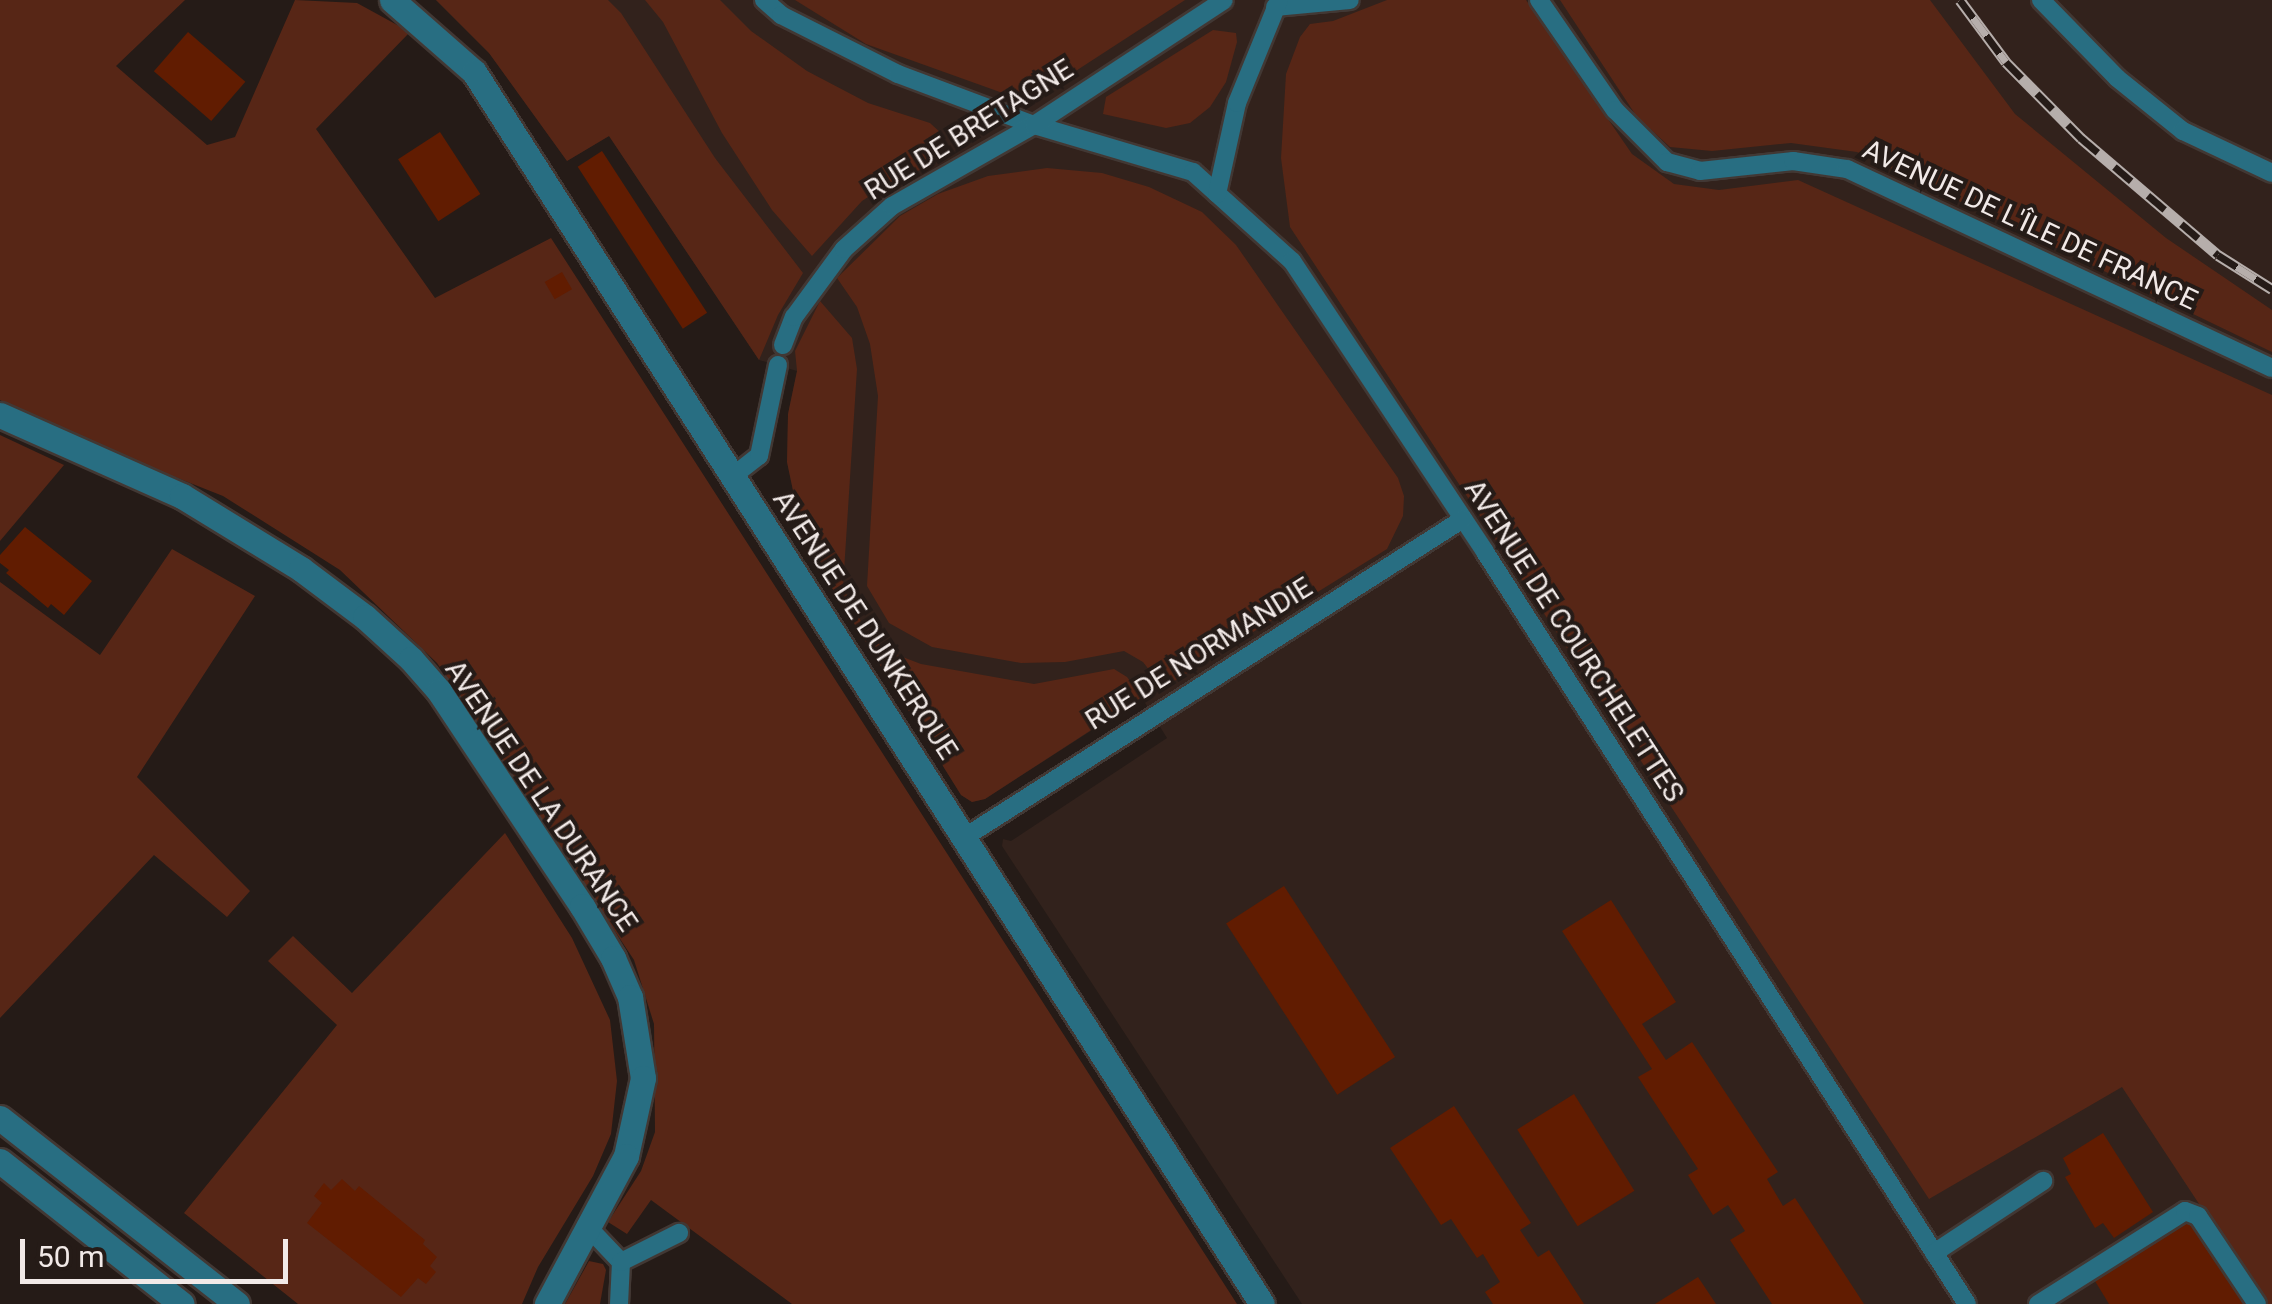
<!DOCTYPE html>
<html>
<head>
<meta charset="utf-8">
<style>
  body { margin:0 }
  #map { position:relative; width:2272px; height:1304px; overflow:hidden; background:#251b17; font-family:Roboto,sans-serif }
  div>[style] { position:absolute }
  [style*='--x'] { left:calc(var(--x)*1px); top:calc(var(--y)*1px); width:calc(var(--w)*1px); rotate:calc(var(--a)*1deg) }
  .built>* { inset:0; background:#32221c }
  .green>* { inset:0; background:#572616 }
  .building>* { inset:0; background:#611c01; transform-origin:0 0 }
  .roads { filter:drop-shadow(2px 0 #423834) drop-shadow(-2px 0 #423834) drop-shadow(0 2px #423834) drop-shadow(0 -2px #423834) }
  .service>* { height:18px; margin:-9px; padding:0 9px; transform-origin:9px; border-radius:9px; background:#286e82 }
  .minor>* { height:25px; margin:-12.5px; padding:0 12.5px; transform-origin:12.5px; border-radius:12.5px; background:#286e82 }
  .rail>* { height:11px; margin-top:-5.5px; transform-origin:0; background:repeating-linear-gradient(90deg,#251b17 0 22px,#b6aeab 0 44px); box-sizing:border-box; border-block:2px solid #b6aeab }
  span { translate:-50% -50%; white-space:nowrap; text-align:center; line-height:1.15; -webkit-text-stroke:8px #251b17; paint-order:stroke }
  .street-label { font-size:28px; color:#f1e9e7 }
  .scale { position:absolute; left:20px; top:1239px; width:268px; height:45px; box-sizing:border-box; border:5px solid #f1e9e7; border-top:0; padding-left:12px; font-size:30px; line-height:35px; white-space:nowrap; color:#f1e9e7; -webkit-text-stroke:8px #251b17; paint-order:stroke }
</style>
</head>
<body>
<div id="map">
  <div class="built">
    <div style="clip-path:polygon(436px 0,2272px 0,2272px 1304px,1302px 1304px,1002px 846px,1003px 839px,1011px 841px,1167px 738px,1142px 698px,985px 799px,972px 802px,961px 795px,804px 543px,787px 462px,788px 414px,797px 371px,759px 360px,609px 136px,567px 161px,489px 53px)"></div>
  </div>
  <div class="green">
    <div style="clip-path:polygon(0 0,185px 0,116px 66px,207px 145px,235px 137px,295px 0,357px 3px,410px 32px,316px 129px,435px 298px,551px 238px,1237px 1304px,792px 1304px,651px 1200px,627px 1234px,608px 1222px,641px 1171px,655px 1132px,654px 1024px,634px 960px,437px 663px,340px 570px,223px 496px,66px 434px,0 400px)"></div>
    <div style="clip-path:polygon(436px 0,608px 0,621px 13px,715px 158px,803px 273px,778px 315px,759px 360px,609px 136px,567px 161px,489px 53px)"></div>
    <div style="clip-path:polygon(645px 0,720px 0,751px 31px,807px 71px,868px 103px,930px 123px,942px 134px,944px 150px,928px 167px,896px 179px,862px 201px,812px 256px,772px 210px,722px 133px,663px 22px)"></div>
    <div style="clip-path:polygon(795px 0,1185px 0,1028px 102px,866px 44px)"></div>
    <div style="clip-path:polygon(1387px 0,1526px 0,1632px 154px,1674px 184px,1719px 190px,1798px 180px,2272px 395px,2272px 1304px,2265px 1304px,2122px 1087px,1929px 1199px,1290px 227px,1281px 158px,1286px 74px,1300px 37px,1310px 24px,1333px 21px)"></div>
    <div style="clip-path:polygon(1560px 0,1930px 0,2015px 114px,2166px 238px,2272px 310px,2272px 352px,1857px 152px,1791px 143px,1712px 151px,1670px 147px,1637px 117px)"></div>
    <div style="clip-path:polygon(1213px 30px,1236px 33px,1237px 42px,1226px 82px,1210px 107px,1190px 123px,1166px 128px,1103px 114px,1106px 97px)"></div>
    <div style="clip-path:polygon(1047px 168px,1102px 173px,1149px 187px,1202px 212px,1236px 245px,1398px 478px,1404px 496px,1403px 516px,1387px 549px,1163px 688px,1143px 662px,1124px 651px,1065px 662px,1021px 663px,932px 647px,889px 623px,867px 586px,878px 396px,870px 344px,857px 307px,837px 278px,900px 216px,938px 194px,988px 176px)"></div>
    <div style="clip-path:polygon(820px 301px,852px 338px,857px 369px,843px 587px,867px 633px,887px 651px,921px 664px,1034px 684px,1114px 669px,1127px 677px,1142px 697px,985px 799px,972px 802px,961px 795px,804px 543px,787px 462px,788px 414px,797px 371px,795px 351px)"></div>
    <div style="clip-path:polygon(0 435px,64px 465px,0 541px)"></div>
    <div style="clip-path:polygon(172px 549px,255px 596px,137px 777px,250px 891px,227px 917px,154px 855px,0 1018px,0 582px,100px 655px)"></div>
    <div style="clip-path:polygon(505px 833px,572px 938px,610px 1020px,617px 1081px,611px 1134px,593px 1176px,538px 1267px,522px 1304px,298px 1304px,184px 1213px,337px 1025px,268px 961px,293px 936px,352px 993px)"></div>
    <div style="clip-path:polygon(589px 1261px,603px 1264px,606px 1270px,600px 1304px,565px 1304px)"></div>
  </div>
  <div class="building">
    <div style="left:188px;top:32px;width:76px;height:52px;rotate:41deg"></div>
    <div style="left:440px;top:132px;width:74px;height:50px;rotate:57deg"></div>
    <div style="left:602px;top:151px;width:193px;height:29px;rotate:57deg"></div>
    <div style="left:562px;top:272px;width:20px;height:20px;rotate:60deg"></div>
    <div style="clip-path:polygon(25px 527px,92px 581px,64px 615px,51px 604px,48px 608px,6px 573px,9px 570px,0 563px,0 555px)"></div>
    <div style="left:1284px;top:886px;width:204px;height:69px;rotate:57deg"></div>
    <div style="clip-path:polygon(1611px 900px,1676px 1002px,1642px 1024px,1666px 1060px,1692px 1042px,1778px 1172px,1767px 1179px,1783px 1206px,1795px 1198px,1864px 1304px,1772px 1304px,1730px 1240px,1745px 1231px,1728px 1205px,1713px 1215px,1688px 1175px,1698px 1169px,1638px 1077px,1652px 1069px,1562px 931px)"></div>
    <div style="left:1574px;top:1094px;width:114px;height:67px;rotate:58deg"></div>
    <div style="clip-path:polygon(1454px 1106px,1531px 1223px,1520px 1230px,1538px 1257px,1549px 1250px,1584px 1304px,1493px 1304px,1485px 1292px,1500px 1282px,1483px 1254px,1477px 1258px,1451px 1219px,1441px 1225px,1390px 1148px)"></div>
    <div style="clip-path:polygon(2103px 1133px,2153px 1212px,2114px 1238px,2103px 1223px,2095px 1228px,2065px 1177px,2071px 1174px,2063px 1158px)"></div>
    <div style="clip-path:polygon(342px 1179px,355px 1191px,359px 1186px,425px 1240px,423px 1244px,437px 1257px,430px 1266px,436px 1272px,426px 1284px,418px 1278px,401px 1297px,307px 1223px,322px 1203px,314px 1196px,324px 1183px,331px 1190px)"></div>
    <div style="clip-path:polygon(2192px 1218px,2247px 1304px,2109px 1304px,2095px 1281px)"></div>
    <div style="clip-path:polygon(1698px 1277px,1716px 1304px,1655px 1304px)"></div>
  </div>
  <div class="roads">
    <div class="service">
      <div style="--x:764;--y:0;--w:23;--a:41"></div>
      <div style="--x:781;--y:15;--w:131;--a:26.8"></div>
      <div style="--x:898;--y:74;--w:145;--a:20.6"></div>
      <div style="--x:1034;--y:125;--w:166;--a:16.5"></div>
      <div style="--x:1193;--y:172;--w:133;--a:42"></div>
      <div style="--x:1292;--y:261;--w:349;--a:56.4"></div>
      <div style="--x:1485;--y:552;--w:893;--a:57.34"></div>
      <div style="--x:1539;--y:0;--w:134;--a:55.4"></div>
      <div style="--x:1615;--y:110;--w:74;--a:45"></div>
      <div style="--x:1667;--y:162;--w:34;--a:15"></div>
      <div style="--x:1700;--y:171;--w:94;--a:-6.1"></div>
      <div style="--x:1793;--y:161;--w:55;--a:8.4"></div>
      <div style="--x:1847;--y:169;--w:469;--a:25.1"></div>
      <div style="--x:2041;--y:0;--w:109;--a:45.7"></div>
      <div style="--x:2117;--y:78;--w:85;--a:38.8"></div>
      <div style="--x:2183;--y:131;--w:98;--a:25.3"></div>
      <div style="--x:1275;--y:7;--w:75;--a:-5.3"></div>
      <div style="--x:1217;--y:194;--w:93;--a:-77.6"></div>
      <div style="--x:1237;--y:103;--w:111;--a:-67.8"></div>
      <div style="--x:783;--y:345;--w:30;--a:-69"></div>
      <div style="--x:794;--y:317;--w:84;--a:-53.7"></div>
      <div style="--x:844;--y:249;--w:64;--a:-41.9"></div>
      <div style="--x:892;--y:206;--w:163;--a:-29.7"></div>
      <div style="--x:1034;--y:125;--w:227;--a:-33.3"></div>
      <div style="--x:733;--y:476;--w:33;--a:-38"></div>
      <div style="--x:759;--y:456;--w:93;--a:-78.2"></div>
      <div style="--x:965;--y:837;--w:591;--a:-32.56"></div>
      <div style="--x:586;--y:1225;--w:51;--a:46.6"></div>
      <div style="--x:621;--y:1262;--w:42;--a:92.7"></div>
      <div style="--x:1934;--y:1253;--w:131;--a:-33.4"></div>
      <div style="--x:621;--y:1262;--w:65;--a:-26.6"></div>
      <div style="--x:2038;--y:1304;--w:174;--a:-32.3"></div>
      <div style="--x:2185;--y:1211;--w:14;--a:21"></div>
      <div style="--x:2198;--y:1216;--w:106;--a:56.2"></div>
    </div>
    <div class="minor">
      <div style="--x:392;--y:0;--w:109;--a:41.3"></div>
      <div style="--x:474;--y:72;--w:1462;--a:57.4"></div>
      <div style="--x:0;--y:415;--w:199;--a:24"></div>
      <div style="--x:182;--y:496;--w:140;--a:31.5"></div>
      <div style="--x:301;--y:569;--w:80;--a:36.9"></div>
      <div style="--x:365;--y:617;--w:62;--a:42.4"></div>
      <div style="--x:411;--y:659;--w:43;--a:48.8"></div>
      <div style="--x:439;--y:691;--w:258;--a:56.4"></div>
      <div style="--x:582;--y:906;--w:61;--a:59.2"></div>
      <div style="--x:613;--y:958;--w:43;--a:66.4"></div>
      <div style="--x:630;--y:997;--w:82;--a:80.9"></div>
      <div style="--x:643;--y:1078;--w:80;--a:102.3"></div>
      <div style="--x:626;--y:1156;--w:168;--a:118.1"></div>
      <div style="--x:0;--y:1118;--w:301;--a:38.1"></div>
      <div style="--x:0;--y:1161;--w:231;--a:38.2"></div>
    </div>
  </div>
  <div class="rail">
    <div style="--x:1960;--y:0;--w:77;--a:53.4"></div>
    <div style="--x:2006;--y:62;--w:107;--a:45.4"></div>
    <div style="--x:2081;--y:138;--w:180;--a:40.5"></div>
    <div style="--x:2218;--y:255;--w:64;--a:32.2"></div>
  </div>
  <div class="street-label">
    <span style="left:969px;top:130px;rotate:-32deg">RUE DE BRETAGNE</span>
    <span style="left:2030px;top:225px;rotate:25deg">AVENUE DE L'ÎLE DE FRANCE</span>
    <span style="left:865px;top:625px;rotate:57deg">AVENUE DE DUNKERQUE</span>
    <span style="left:1574px;top:641px;rotate:57deg">AVENUE DE COURCHELETTES</span>
    <span style="left:1199px;top:654px;rotate:-32deg">RUE DE NORMANDIE</span>
    <span style="left:541px;top:796px;rotate:56deg">AVENUE DE LA DURANCE</span>
  </div>
  <div class="scale">50 m</div>
</div>
</body>
</html>
